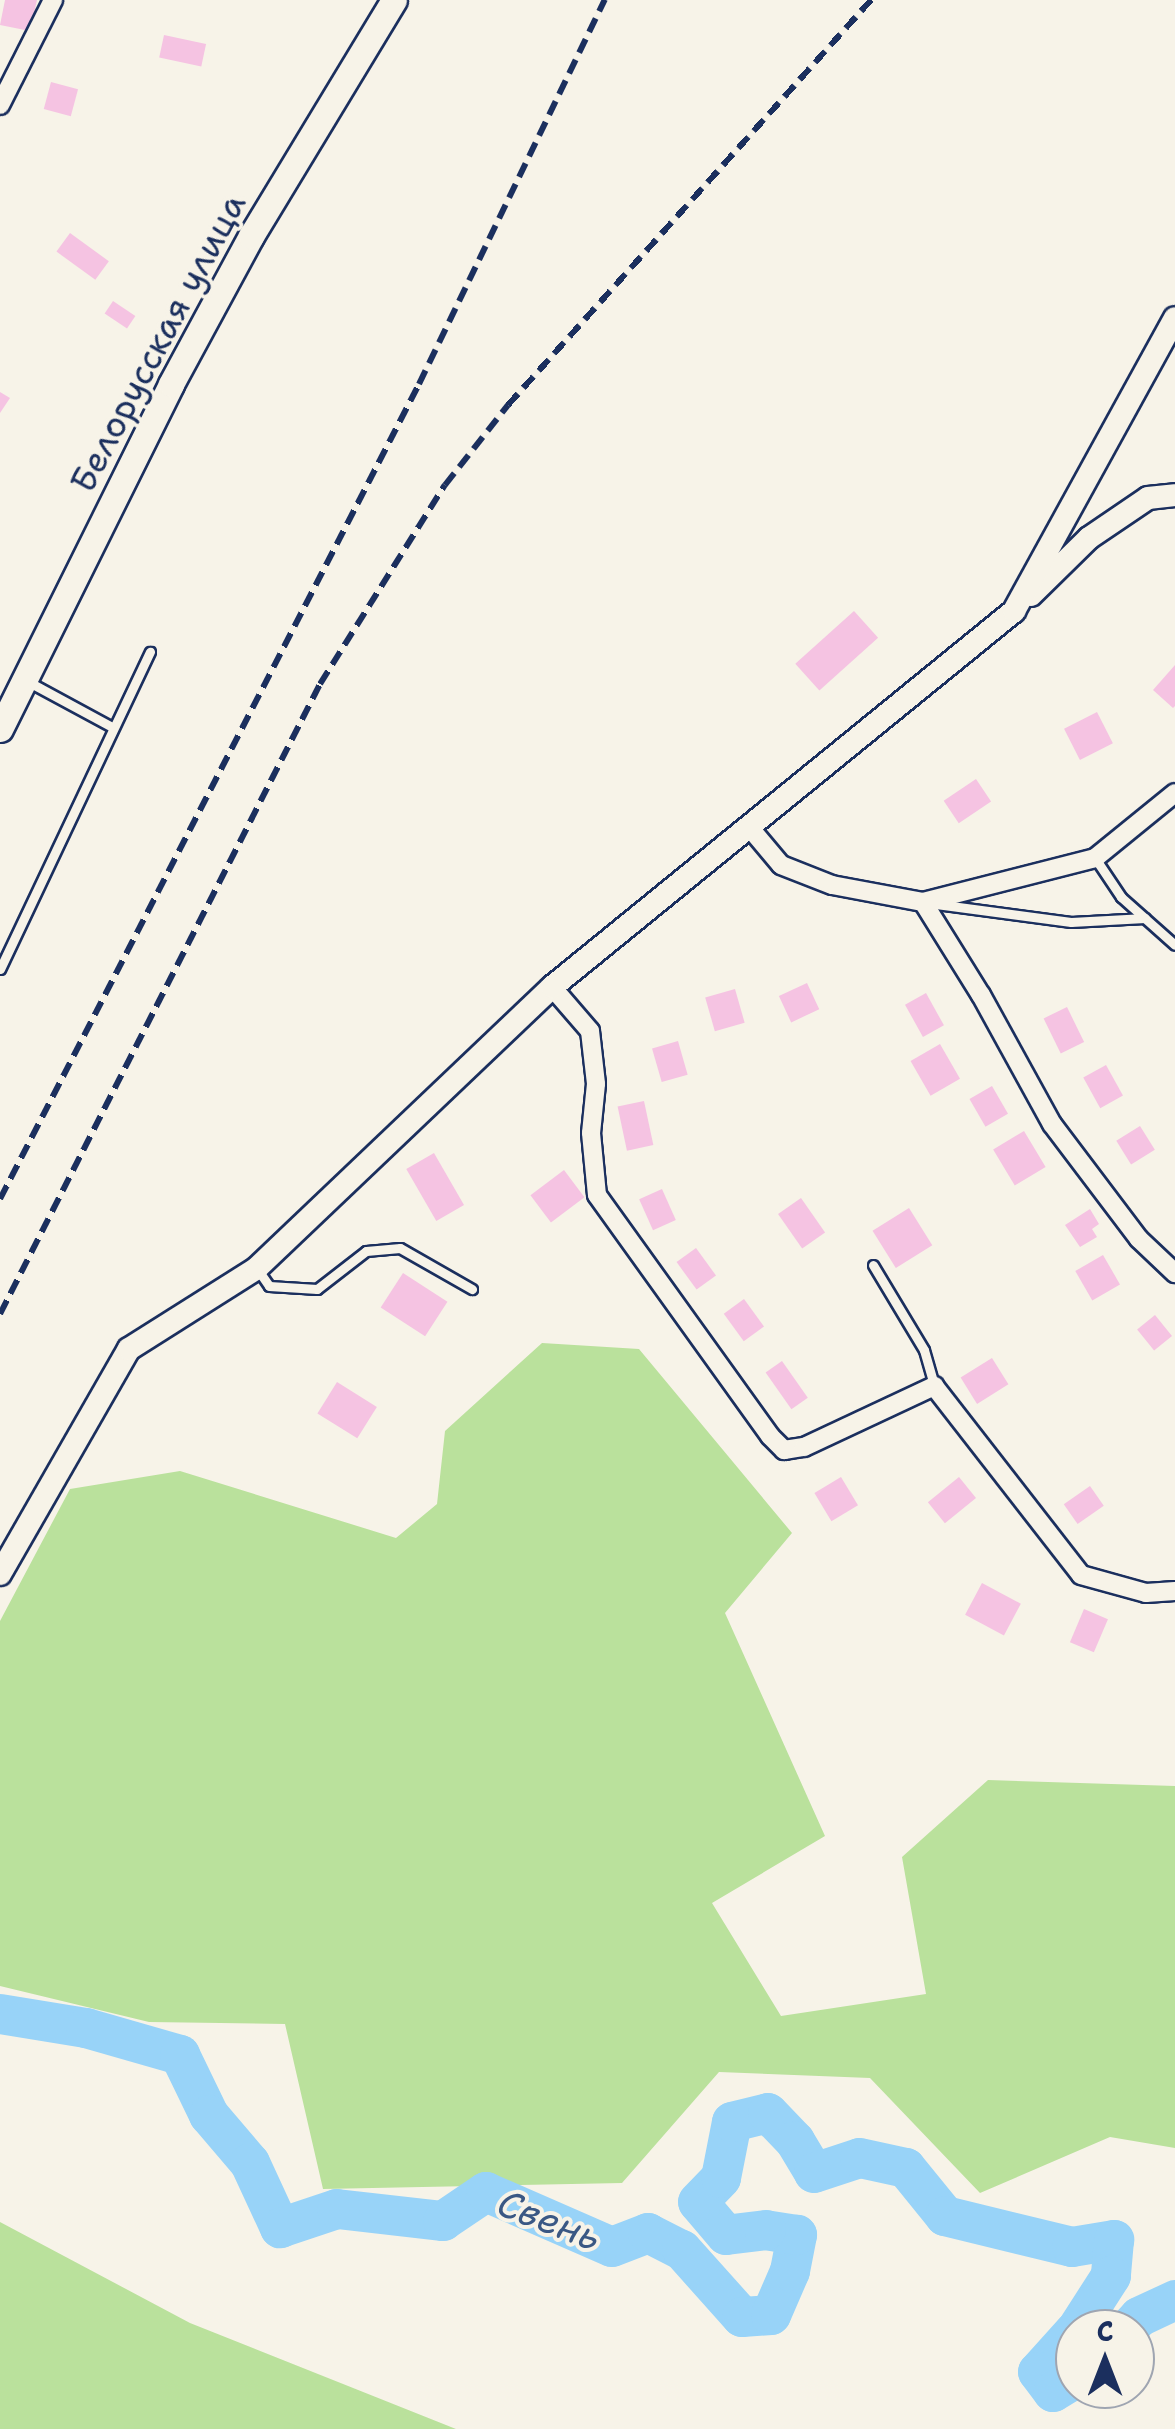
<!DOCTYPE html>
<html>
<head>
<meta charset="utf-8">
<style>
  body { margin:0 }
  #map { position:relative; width:1175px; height:2429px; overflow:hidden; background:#f7f3e8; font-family:"Shantell Sans",sans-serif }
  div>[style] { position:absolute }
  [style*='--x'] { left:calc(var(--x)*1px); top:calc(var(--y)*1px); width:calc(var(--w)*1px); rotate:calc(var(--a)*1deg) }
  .green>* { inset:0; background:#bae19c }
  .river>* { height:40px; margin:-20px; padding:0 20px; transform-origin:20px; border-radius:20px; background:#98d3f8 }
  .building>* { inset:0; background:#f5c3e2; transform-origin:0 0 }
  .roads { filter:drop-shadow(2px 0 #1b2f5e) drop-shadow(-2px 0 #1b2f5e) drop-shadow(0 2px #1b2f5e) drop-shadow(0 -2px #1b2f5e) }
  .service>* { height:9px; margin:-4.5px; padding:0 4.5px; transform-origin:4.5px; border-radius:4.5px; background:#f7f3e8 }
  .minor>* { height:18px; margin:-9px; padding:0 9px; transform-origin:9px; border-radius:9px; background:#f7f3e8 }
  .tertiary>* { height:22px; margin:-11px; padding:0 11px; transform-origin:11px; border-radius:11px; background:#f7f3e8 }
  .secondary>* { height:25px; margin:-12.5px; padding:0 12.5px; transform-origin:12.5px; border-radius:12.5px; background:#f7f3e8 }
  .rail>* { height:6px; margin-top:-3px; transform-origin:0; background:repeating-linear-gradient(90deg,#1b2f5e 0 15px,transparent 0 23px) }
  span { translate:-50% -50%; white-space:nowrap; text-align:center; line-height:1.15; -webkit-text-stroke:8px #f7f3e8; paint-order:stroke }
  .street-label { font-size:35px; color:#1b2f5e }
  .water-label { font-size:38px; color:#3a5884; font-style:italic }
  .north { position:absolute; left:1055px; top:2309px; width:100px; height:100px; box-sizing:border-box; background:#f7f3e8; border:2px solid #9fa5b1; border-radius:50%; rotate:0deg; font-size:28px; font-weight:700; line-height:40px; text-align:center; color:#1b2f5e }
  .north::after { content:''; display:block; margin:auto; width:35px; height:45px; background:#1b2f5e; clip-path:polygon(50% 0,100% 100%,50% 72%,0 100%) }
</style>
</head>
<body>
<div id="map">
  <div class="green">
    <div style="clip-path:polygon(542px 1343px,639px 1349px,792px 1533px,725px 1613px,825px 1836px,712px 1903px,781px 2016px,926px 1994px,902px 1857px,988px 1780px,1175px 1786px,1175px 2148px,1110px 2137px,980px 2193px,870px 2078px,719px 2072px,622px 2183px,323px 2189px,285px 2024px,149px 2022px,0 1986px,0 1621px,70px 1489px,180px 1471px,396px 1538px,437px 1504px,445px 1431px)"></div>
    <div style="clip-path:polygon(0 2222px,190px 2323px,456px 2429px,0 2429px)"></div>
  </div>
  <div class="river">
    <div style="--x:0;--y:2014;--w:87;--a:9.2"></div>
    <div style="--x:86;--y:2028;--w:98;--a:16"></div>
    <div style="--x:180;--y:2055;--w:67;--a:64.2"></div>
    <div style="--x:209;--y:2115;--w:63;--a:49.5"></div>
    <div style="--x:250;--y:2163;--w:72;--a:65.2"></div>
    <div style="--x:280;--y:2228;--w:60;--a:-18.4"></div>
    <div style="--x:337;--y:2209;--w:107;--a:6.5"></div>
    <div style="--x:443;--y:2221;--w:52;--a:-34"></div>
    <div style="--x:486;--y:2192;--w:137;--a:23.6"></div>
    <div style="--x:612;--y:2247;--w:39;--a:-21"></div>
    <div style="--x:648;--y:2233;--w:38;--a:27"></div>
    <div style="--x:682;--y:2250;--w:90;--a:48.2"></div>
    <div style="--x:742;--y:2317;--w:29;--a:-4"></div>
    <div style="--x:771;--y:2315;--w:48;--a:-66.6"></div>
    <div style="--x:790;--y:2271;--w:37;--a:-79"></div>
    <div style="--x:797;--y:2235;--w:31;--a:-171"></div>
    <div style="--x:766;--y:2230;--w:40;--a:172.9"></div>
    <div style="--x:726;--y:2235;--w:43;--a:-130.3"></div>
    <div style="--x:698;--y:2202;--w:33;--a:-46"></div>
    <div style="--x:721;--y:2178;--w:57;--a:-78.9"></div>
    <div style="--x:732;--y:2122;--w:37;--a:-14"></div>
    <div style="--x:768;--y:2113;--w:39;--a:46"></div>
    <div style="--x:795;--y:2141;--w:37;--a:59"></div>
    <div style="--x:814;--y:2173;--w:48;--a:-18.1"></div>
    <div style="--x:860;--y:2158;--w:47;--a:12.3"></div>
    <div style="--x:906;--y:2168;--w:62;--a:50.9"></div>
    <div style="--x:945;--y:2216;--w:131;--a:13.7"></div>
    <div style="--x:1072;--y:2247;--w:43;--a:-9.5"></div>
    <div style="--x:1114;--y:2240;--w:36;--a:95"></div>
    <div style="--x:1111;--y:2276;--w:63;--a:122.7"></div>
    <div style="--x:1128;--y:2329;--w:16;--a:-47"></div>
    <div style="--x:1139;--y:2317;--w:40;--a:-25"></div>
    <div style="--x:1075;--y:2331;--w:55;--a:132.1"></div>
    <div style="--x:1038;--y:2372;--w:25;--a:53"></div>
    <div style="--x:1053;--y:2392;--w:26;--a:-31"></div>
  </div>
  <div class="building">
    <div style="clip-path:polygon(5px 0,37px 0,30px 31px,0 25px)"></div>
    <div style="left:164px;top:35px;width:43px;height:23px;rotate:12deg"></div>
    <div style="left:51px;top:82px;width:28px;height:28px;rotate:15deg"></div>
    <div style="left:70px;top:233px;width:48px;height:23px;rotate:36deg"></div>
    <div style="left:113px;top:301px;width:27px;height:15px;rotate:34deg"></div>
    <div style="clip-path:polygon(0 392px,10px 398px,0 413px)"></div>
    <div style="left:854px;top:611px;width:36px;height:79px;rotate:48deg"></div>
    <div style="clip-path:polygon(1175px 665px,1175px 706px,1173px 708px,1153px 690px)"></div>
    <div style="left:1097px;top:712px;width:35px;height:37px;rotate:63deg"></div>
    <div style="left:976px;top:779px;width:27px;height:39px;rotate:56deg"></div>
    <div style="left:807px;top:983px;width:29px;height:31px;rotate:65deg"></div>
    <div style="left:735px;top:989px;width:35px;height:31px;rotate:74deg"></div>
    <div style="left:926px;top:993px;width:37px;height:24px;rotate:61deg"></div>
    <div style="left:1067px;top:1007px;width:39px;height:26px;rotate:64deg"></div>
    <div style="left:678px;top:1041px;width:35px;height:27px;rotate:74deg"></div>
    <div style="left:940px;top:1044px;width:40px;height:34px;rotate:60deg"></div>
    <div style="left:1106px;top:1065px;width:35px;height:26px;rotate:61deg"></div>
    <div style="left:992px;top:1086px;width:32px;height:26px;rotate:60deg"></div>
    <div style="left:644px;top:1101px;width:45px;height:27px;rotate:78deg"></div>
    <div style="left:1140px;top:1126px;width:28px;height:28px;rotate:58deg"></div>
    <div style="left:1024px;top:1131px;width:42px;height:36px;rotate:59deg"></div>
    <div style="left:434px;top:1153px;width:60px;height:32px;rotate:60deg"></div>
    <div style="left:564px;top:1170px;width:34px;height:42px;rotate:53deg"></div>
    <div style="left:662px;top:1189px;width:34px;height:25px;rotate:66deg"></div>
    <div style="left:801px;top:1198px;width:42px;height:28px;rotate:55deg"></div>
    <div style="left:909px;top:1208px;width:44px;height:43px;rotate:58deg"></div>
    <div style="clip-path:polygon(1090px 1209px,1099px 1224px,1092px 1229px,1097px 1237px,1080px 1247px,1065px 1225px)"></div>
    <div style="left:696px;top:1248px;width:34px;height:24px;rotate:54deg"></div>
    <div style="left:1103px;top:1255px;width:34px;height:32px;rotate:60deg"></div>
    <div style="left:403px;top:1273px;width:53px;height:41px;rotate:33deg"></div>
    <div style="left:744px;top:1299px;width:34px;height:25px;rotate:54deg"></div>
    <div style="left:1155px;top:1315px;width:27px;height:23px;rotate:51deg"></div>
    <div style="left:992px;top:1358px;width:31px;height:37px;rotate:58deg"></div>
    <div style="left:782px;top:1361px;width:45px;height:20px;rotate:55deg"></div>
    <div style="left:337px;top:1382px;width:47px;height:37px;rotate:32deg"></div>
    <div style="left:841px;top:1477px;width:33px;height:31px;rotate:59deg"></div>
    <div style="left:959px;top:1477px;width:27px;height:40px;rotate:51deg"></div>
    <div style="left:1090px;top:1486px;width:24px;height:32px;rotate:55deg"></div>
    <div style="left:982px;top:1583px;width:44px;height:36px;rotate:28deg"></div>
    <div style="left:1084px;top:1609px;width:26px;height:36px;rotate:23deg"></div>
  </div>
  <div class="roads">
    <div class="service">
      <div style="--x:27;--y:681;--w:97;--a:28.4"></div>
      <div style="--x:1095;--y:858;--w:47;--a:56.3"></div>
      <div style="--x:1121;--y:897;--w:72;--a:41.6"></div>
      <div style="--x:936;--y:904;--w:136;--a:7.6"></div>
      <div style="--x:1071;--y:922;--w:74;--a:-3.1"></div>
      <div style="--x:0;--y:969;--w:351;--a:-64.7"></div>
      <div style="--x:873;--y:1265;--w:99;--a:59"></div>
      <div style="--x:924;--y:1350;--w:37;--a:74"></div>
      <div style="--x:258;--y:1270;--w:19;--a:55"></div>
      <div style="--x:269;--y:1286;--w:48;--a:3.6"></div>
      <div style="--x:317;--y:1289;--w:62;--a:-37.8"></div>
      <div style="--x:366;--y:1251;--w:34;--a:-5"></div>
      <div style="--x:400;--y:1248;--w:83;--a:29.7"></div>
    </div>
    <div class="minor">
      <div style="--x:0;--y:105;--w:118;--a:-63.2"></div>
      <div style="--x:750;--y:828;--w:48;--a:50"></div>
      <div style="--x:781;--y:865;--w:55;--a:21.4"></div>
      <div style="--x:832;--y:885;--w:93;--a:10.6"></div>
      <div style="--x:923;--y:902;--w:110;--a:58.1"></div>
      <div style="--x:981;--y:995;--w:147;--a:61.2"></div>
      <div style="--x:1052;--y:1124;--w:144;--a:52.9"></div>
      <div style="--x:1139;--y:1239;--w:50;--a:43.4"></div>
      <div style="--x:923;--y:902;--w:178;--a:-14.3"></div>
      <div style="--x:1095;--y:858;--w:103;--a:-39.1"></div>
      <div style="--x:552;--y:987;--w:58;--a:49.2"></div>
      <div style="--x:590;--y:1031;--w:53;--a:83.5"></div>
      <div style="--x:596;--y:1084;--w:49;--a:95.8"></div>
      <div style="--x:591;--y:1133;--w:62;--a:84.5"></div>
      <div style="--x:597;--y:1195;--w:297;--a:54.3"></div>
      <div style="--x:770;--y:1436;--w:20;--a:45"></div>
      <div style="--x:784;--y:1450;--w:20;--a:-9"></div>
      <div style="--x:804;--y:1447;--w:144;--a:-25.1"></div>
      <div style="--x:934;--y:1386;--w:239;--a:52.1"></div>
      <div style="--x:1081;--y:1575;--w:67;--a:15.5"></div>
      <div style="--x:1146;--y:1593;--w:29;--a:-4"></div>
    </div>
    <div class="tertiary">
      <div style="--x:1031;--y:595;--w:81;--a:-44.5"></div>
      <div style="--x:1089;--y:538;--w:71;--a:-34.1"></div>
      <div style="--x:1148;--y:498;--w:27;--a:-6"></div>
      <div style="--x:0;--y:1574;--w:259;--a:-60.2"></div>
      <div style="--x:129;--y:1349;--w:151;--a:-32.3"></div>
      <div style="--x:257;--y:1268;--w:407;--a:-43.6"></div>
      <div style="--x:552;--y:987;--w:596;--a:-39.14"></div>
      <div style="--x:1014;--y:611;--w:334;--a:-61.2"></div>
    </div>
    <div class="secondary">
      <div style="--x:0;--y:729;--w:385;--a:-63.6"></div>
      <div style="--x:171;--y:384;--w:168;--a:-61.6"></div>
      <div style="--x:251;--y:236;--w:276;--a:-58.8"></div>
    </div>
  </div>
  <div class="rail">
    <div style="--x:0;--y:1199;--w:916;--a:-62.79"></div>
    <div style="--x:419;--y:384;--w:427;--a:-64.2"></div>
    <div style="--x:0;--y:1314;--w:707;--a:-63.07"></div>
    <div style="--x:320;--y:684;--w:235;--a:-57.9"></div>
    <div style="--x:445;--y:485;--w:102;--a:-51.8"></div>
    <div style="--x:508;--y:405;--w:544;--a:-48.13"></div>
  </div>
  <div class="street-label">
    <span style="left:158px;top:343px;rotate:-62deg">Белорусская улица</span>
  </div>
  <div class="water-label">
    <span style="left:549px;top:2220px;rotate:21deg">Свень</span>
  </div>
  <div class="north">С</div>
</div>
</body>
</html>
